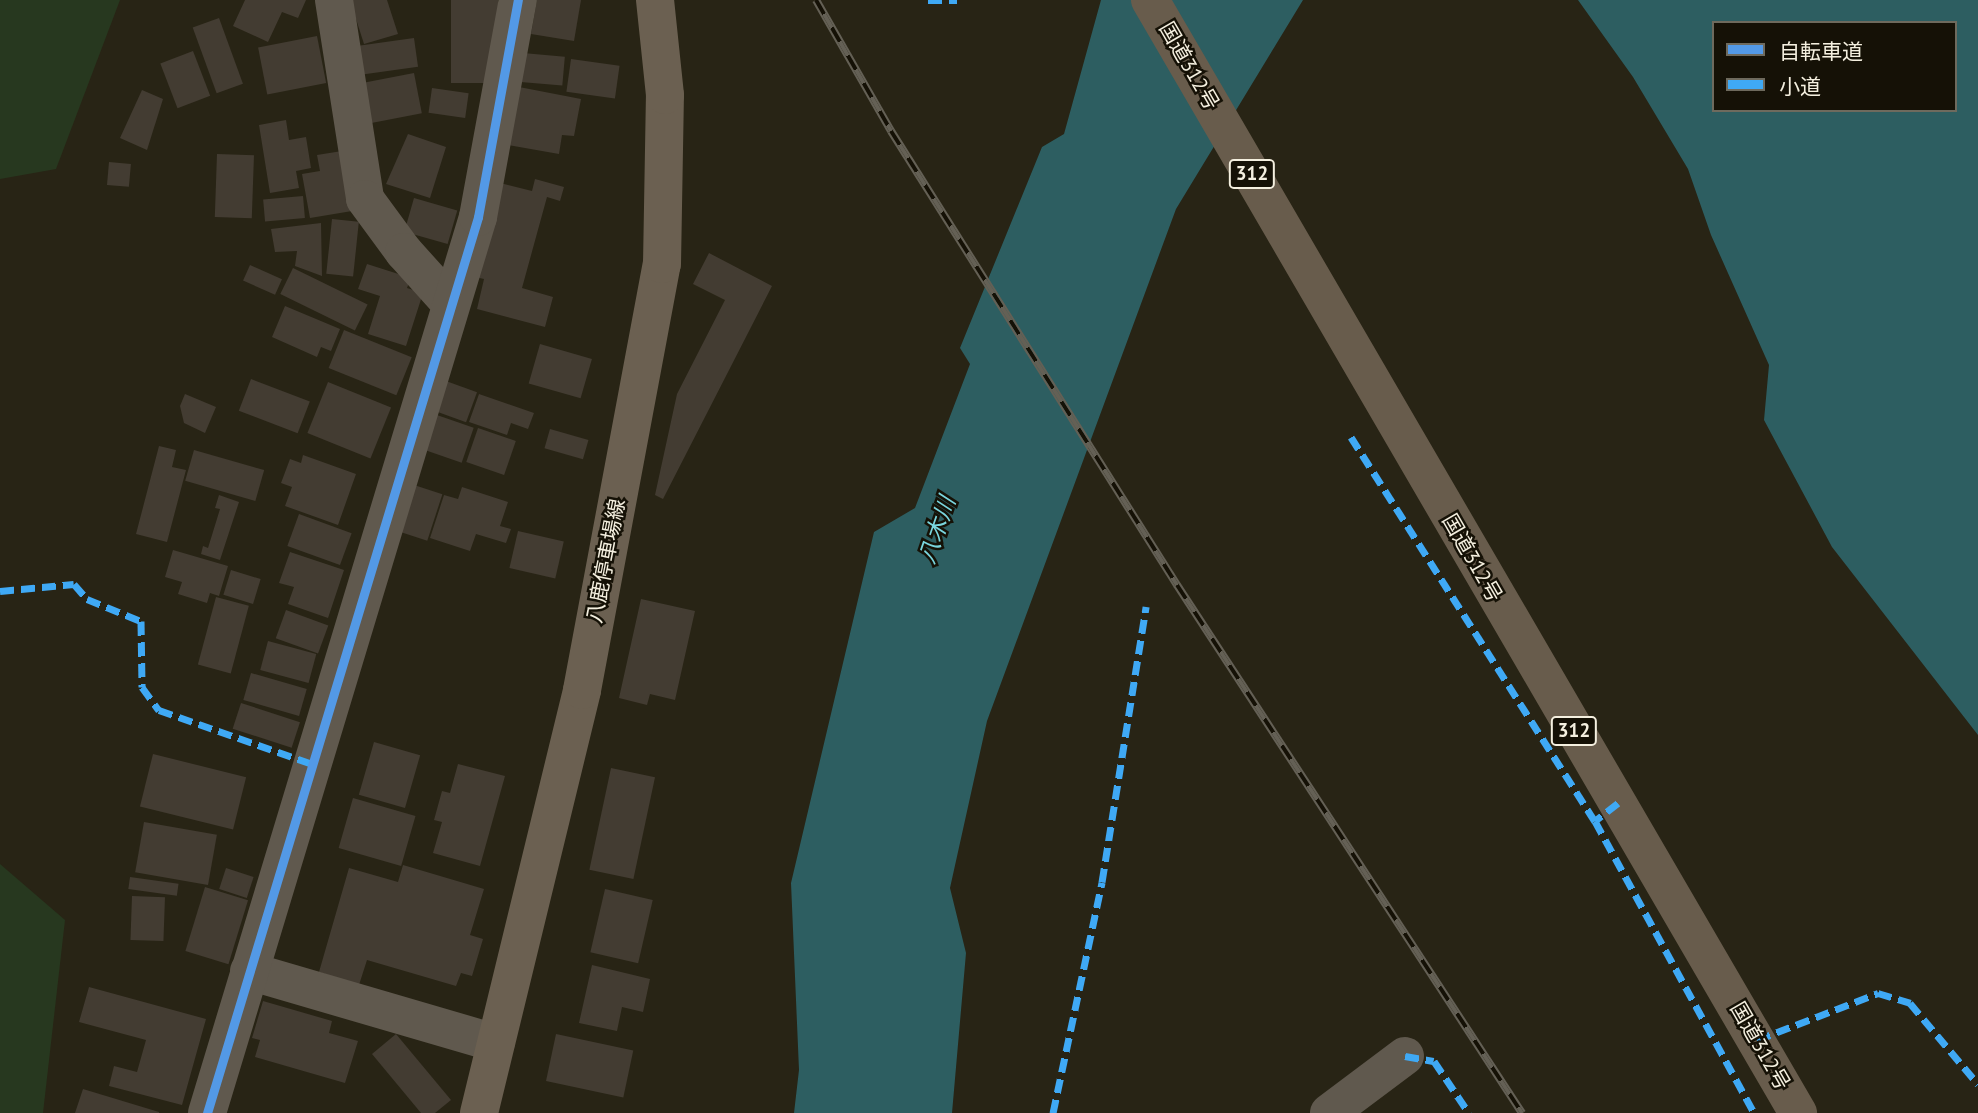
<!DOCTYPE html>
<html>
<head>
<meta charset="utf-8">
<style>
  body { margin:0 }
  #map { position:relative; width:1978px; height:1113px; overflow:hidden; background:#282415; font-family:"PT Sans","Noto Sans JP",sans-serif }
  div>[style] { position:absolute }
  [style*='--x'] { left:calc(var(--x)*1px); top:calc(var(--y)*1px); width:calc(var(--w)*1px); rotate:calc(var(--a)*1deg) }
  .green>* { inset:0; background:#27381f }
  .water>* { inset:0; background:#2d5e61 }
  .building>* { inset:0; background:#433c32; transform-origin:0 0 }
  .minor>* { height:38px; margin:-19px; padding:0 19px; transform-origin:19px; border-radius:19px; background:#60594e }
  .major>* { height:38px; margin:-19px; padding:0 19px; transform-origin:19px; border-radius:19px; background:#6b6051 }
  .highway>* { height:38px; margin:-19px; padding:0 19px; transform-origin:19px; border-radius:19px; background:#685c4c }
  .rail>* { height:8px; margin-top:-4px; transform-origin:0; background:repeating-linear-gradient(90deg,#151106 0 16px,#646055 0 32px); box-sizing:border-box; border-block:2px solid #646055 }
  .quiet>* { height:7px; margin-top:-3.5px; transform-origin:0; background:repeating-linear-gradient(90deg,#3fa9f5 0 14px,transparent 0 21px) }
  .cycleway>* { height:9px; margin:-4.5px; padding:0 4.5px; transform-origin:4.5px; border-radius:4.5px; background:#5399e6 }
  span { translate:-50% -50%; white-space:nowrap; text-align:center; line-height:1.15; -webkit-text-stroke:5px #151106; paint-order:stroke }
  .shield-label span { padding:2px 5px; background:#151106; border:2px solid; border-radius:5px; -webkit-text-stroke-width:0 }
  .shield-label { font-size:19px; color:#f4efdf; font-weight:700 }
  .street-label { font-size:21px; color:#f4efdf }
  .water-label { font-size:23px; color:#7ad6de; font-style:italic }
  .legend { position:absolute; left:1712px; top:21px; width:245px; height:91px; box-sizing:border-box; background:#151106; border:2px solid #6e6a5d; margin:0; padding:9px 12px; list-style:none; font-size:21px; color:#f4efdf }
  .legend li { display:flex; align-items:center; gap:14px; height:35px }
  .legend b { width:35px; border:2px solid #6e6a5d }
</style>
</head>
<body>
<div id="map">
  <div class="green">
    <div style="clip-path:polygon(0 0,120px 0,56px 169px,0 179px)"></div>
    <div style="clip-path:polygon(0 864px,65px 920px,43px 1113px,0 1113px)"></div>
  </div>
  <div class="water">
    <div style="clip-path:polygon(1101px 0,1303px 0,1176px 209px,987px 721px,950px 888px,966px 953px,952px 1113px,794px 1113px,799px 1070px,791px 883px,874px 532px,915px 508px,970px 364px,960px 348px,1042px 147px,1064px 134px)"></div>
    <div style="clip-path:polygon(evenodd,1578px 0,1978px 0,1978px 735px,1832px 547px,1764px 420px,1769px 365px,1711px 235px,1688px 169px,1633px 77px,1578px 0,1714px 23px,1955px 23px,1955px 110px,1714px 110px,1714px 23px)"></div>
  </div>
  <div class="building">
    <div style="clip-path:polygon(245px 0,306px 0,298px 18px,282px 12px,268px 42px,233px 26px)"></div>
    <div style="clip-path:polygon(350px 0,387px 0,398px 34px,364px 44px)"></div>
    <div style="left:451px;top:0;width:47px;height:83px"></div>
    <div style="clip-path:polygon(537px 0,581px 0,574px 41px,531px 34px)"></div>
    <div style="left:219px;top:18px;width:70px;height:28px;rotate:70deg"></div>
    <div style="left:317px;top:36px;width:48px;height:60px;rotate:79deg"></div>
    <div style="left:414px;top:38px;width:29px;height:56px;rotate:82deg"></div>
    <div style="left:193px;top:51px;width:48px;height:35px;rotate:69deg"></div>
    <div style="left:523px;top:53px;width:42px;height:29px;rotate:5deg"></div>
    <div style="left:571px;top:59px;width:49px;height:33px;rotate:8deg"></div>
    <div style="left:414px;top:73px;width:41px;height:54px;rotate:79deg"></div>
    <div style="clip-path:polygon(519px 87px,581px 99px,574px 136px,562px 135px,559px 154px,508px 145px)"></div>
    <div style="left:432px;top:88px;width:37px;height:25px;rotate:8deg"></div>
    <div style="clip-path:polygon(142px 90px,163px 99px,147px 150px,120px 138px)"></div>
    <div style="clip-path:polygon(286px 120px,289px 140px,306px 137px,311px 168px,296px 171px,299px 188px,270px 193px,259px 125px)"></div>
    <div style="clip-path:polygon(408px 134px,446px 147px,430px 198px,386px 184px)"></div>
    <div style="clip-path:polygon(342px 151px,352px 211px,310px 218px,302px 174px,320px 171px,317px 155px)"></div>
    <div style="left:217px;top:154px;width:37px;height:63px;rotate:2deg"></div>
    <div style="left:109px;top:162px;width:22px;height:23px;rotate:5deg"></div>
    <div style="clip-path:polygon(535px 179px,564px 187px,560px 201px,547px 197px,522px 288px,553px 297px,545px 327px,477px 309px,484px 279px,475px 277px,500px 183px,532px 191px)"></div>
    <div style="left:303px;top:196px;width:22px;height:40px;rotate:85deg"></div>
    <div style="left:414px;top:198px;width:45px;height:35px;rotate:16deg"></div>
    <div style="left:332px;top:219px;width:27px;height:55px;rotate:6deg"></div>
    <div style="clip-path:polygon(321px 223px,322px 276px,295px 266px,297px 251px,275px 252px,271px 229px)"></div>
    <div style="clip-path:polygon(709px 253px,772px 286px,663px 499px,655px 495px,677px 394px,725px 300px,693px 284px)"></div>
    <div style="clip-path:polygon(367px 264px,411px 278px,407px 288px,423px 293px,406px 346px,368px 334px,380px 296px,358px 289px)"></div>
    <div style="left:250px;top:265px;width:35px;height:17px;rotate:24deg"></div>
    <div style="left:293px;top:268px;width:83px;height:29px;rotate:26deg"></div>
    <div style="clip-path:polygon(285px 306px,340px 329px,331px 351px,321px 347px,317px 357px,272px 337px)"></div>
    <div style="left:344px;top:330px;width:73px;height:41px;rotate:22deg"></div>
    <div style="left:540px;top:344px;width:54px;height:41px;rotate:16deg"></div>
    <div style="left:251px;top:379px;width:63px;height:34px;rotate:21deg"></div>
    <div style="left:446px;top:381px;width:33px;height:32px;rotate:20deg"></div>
    <div style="left:328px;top:382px;width:68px;height:55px;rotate:22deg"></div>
    <div style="clip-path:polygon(185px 394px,216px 407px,205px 433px,184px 423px,180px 406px)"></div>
    <div style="clip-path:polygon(479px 394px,534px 413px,528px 429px,511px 423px,507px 435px,469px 422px)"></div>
    <div style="left:434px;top:414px;width:42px;height:37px;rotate:19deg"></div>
    <div style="left:478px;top:428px;width:40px;height:36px;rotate:19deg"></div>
    <div style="left:550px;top:429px;width:40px;height:20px;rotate:16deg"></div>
    <div style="clip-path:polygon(159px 446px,176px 450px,172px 467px,186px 470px,167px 542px,136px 534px)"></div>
    <div style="left:194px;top:450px;width:73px;height:32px;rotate:16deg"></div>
    <div style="clip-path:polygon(303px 455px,356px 474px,338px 525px,285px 506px,292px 487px,281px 483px,290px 459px,301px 463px)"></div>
    <div style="left:411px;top:484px;width:33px;height:49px;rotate:18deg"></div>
    <div style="clip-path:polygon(462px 487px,508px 502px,500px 526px,511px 529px,506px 543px,476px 534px,470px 551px,430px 538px,444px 495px,458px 499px)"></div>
    <div style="clip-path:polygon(219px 495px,239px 502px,220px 560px,201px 554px,203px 546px,208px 548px,220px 509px,215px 508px)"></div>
    <div style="left:299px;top:514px;width:56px;height:34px;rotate:20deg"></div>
    <div style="left:518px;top:531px;width:47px;height:38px;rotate:13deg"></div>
    <div style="clip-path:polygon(173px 550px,228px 566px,219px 596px,210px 593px,207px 603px,178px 594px,182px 582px,165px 577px)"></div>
    <div style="clip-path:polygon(290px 552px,344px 570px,328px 618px,288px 604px,294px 587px,279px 583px)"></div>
    <div style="left:231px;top:570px;width:31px;height:26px;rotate:17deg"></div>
    <div style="left:216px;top:597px;width:34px;height:70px;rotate:15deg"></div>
    <div style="clip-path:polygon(641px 599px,695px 611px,675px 700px,650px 694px,647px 705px,619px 698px)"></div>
    <div style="left:286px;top:610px;width:45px;height:30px;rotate:20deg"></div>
    <div style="left:268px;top:641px;width:50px;height:30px;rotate:15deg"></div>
    <div style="left:251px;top:673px;width:58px;height:28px;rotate:16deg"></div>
    <div style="left:241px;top:703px;width:62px;height:27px;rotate:18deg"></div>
    <div style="left:374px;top:742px;width:48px;height:55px;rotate:16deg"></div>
    <div style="left:153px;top:754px;width:96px;height:54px;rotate:14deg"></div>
    <div style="clip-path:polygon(458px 764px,505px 776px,480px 866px,433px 853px,442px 822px,434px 820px,442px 791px,450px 793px)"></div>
    <div style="left:611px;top:768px;width:45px;height:104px;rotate:12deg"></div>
    <div style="left:353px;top:798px;width:65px;height:52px;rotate:16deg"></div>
    <div style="left:144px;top:822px;width:74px;height:51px;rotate:10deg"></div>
    <div style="clip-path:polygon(403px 865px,484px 889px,470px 935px,483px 939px,472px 976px,461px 973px,456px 986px,367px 960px,359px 985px,319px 972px,349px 868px,398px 882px)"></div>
    <div style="left:226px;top:868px;width:29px;height:22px;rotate:18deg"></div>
    <div style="left:130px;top:877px;width:49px;height:12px;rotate:8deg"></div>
    <div style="left:205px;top:887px;width:45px;height:67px;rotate:17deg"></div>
    <div style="left:605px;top:889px;width:49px;height:65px;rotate:13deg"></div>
    <div style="left:132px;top:896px;width:33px;height:44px;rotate:2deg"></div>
    <div style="clip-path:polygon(592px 965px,650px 979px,643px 1012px,622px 1007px,617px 1031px,579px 1023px)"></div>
    <div style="clip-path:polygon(89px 987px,206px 1019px,182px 1105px,109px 1086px,114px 1066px,137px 1072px,146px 1040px,79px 1022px)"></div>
    <div style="clip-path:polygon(263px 1001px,332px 1021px,329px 1033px,358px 1041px,345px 1083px,255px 1057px,260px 1040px,252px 1038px)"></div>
    <div style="clip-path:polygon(396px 1034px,451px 1100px,435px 1113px,421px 1113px,372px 1054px)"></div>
    <div style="left:556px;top:1034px;width:79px;height:48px;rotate:12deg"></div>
    <div style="clip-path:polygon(83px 1089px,159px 1112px,159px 1113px,75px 1113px)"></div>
  </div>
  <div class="minor">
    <div style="--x:334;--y:0;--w:201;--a:81.1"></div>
    <div style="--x:365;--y:199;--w:66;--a:53.7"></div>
    <div style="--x:404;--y:252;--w:69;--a:48"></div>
    <div style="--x:249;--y:971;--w:257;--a:16.3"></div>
    <div style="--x:207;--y:1113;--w:936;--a:-73.17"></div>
    <div style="--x:478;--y:217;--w:221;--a:-79.6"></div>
    <div style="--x:1329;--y:1113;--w:95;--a:-36.9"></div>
  </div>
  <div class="major">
    <div style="--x:479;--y:1113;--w:435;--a:-76.3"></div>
    <div style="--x:582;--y:690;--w:433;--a:-79.4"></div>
    <div style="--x:662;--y:264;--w:169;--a:-89"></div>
    <div style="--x:665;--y:95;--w:96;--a:-96"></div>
  </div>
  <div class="highway">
    <div style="--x:1150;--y:0;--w:1288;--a:59.79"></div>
  </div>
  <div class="rail">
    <div style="--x:816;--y:0;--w:151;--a:60.2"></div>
    <div style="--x:891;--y:131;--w:537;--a:57.79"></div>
    <div style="--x:1177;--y:585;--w:631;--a:56.84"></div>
  </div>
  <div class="quiet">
    <div style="--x:928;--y:0;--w:29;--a:0"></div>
    <div style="--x:1351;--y:437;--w:455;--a:57.6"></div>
    <div style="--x:0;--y:591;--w:74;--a:-5.4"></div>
    <div style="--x:74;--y:584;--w:20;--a:49"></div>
    <div style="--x:87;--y:599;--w:58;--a:22.2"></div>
    <div style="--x:141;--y:621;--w:66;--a:89.1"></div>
    <div style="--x:142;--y:687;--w:29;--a:54"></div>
    <div style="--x:159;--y:710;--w:162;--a:19.4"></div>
    <div style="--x:1618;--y:803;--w:29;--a:142"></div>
    <div style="--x:1595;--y:821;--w:332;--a:61.4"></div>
    <div style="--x:1757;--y:1040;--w:130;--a:-21.2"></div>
    <div style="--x:1878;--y:993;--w:34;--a:17"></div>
    <div style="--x:1910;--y:1003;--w:106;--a:50"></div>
    <div style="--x:1405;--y:1056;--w:29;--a:10"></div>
    <div style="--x:1434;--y:1061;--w:63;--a:56.1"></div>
    <div style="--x:1053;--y:1113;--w:236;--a:-78"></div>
    <div style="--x:1102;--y:882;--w:279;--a:-80.9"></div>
  </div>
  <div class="cycleway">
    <div style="--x:207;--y:1113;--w:936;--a:-73.17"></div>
    <div style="--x:478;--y:217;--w:221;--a:-79.6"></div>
  </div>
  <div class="shield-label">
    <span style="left:1252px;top:174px">312</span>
    <span style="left:1574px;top:731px">312</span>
  </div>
  <div class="street-label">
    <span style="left:1189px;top:66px;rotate:60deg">国道312号</span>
    <span style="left:1472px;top:558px;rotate:60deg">国道312号</span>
    <span style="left:606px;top:561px;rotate:-79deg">八鹿停車場線</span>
    <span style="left:1760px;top:1046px;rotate:60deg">国道312号</span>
  </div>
  <div class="water-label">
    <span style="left:937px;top:530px;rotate:-71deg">八木川</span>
  </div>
  <ul class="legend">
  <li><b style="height:9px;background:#5399e6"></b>自転車道</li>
  <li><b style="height:9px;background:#3fa9f5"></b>小道</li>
  </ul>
</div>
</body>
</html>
